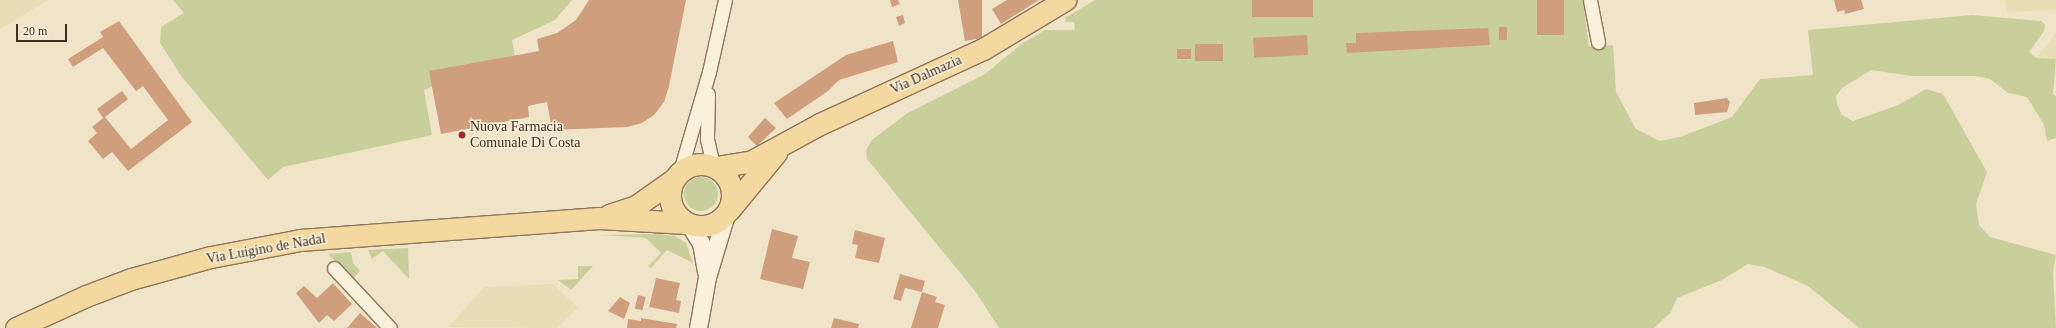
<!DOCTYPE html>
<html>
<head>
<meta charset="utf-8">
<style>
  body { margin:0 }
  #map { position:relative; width:2056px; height:328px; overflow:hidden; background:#f0e4c8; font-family:Georgia,serif }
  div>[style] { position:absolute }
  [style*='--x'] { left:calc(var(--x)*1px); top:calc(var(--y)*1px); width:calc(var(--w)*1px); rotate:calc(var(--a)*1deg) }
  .farmland>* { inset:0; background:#e6deb5 }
  .green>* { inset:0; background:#c9cf9b }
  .round { border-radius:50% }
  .building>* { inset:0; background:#cf9f7d; transform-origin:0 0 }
  .roads { filter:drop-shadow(1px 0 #8d765c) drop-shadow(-1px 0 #8d765c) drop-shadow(0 1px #8d765c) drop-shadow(0 -1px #8d765c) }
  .minor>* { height:13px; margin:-6.5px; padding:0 6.5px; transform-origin:6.5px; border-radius:6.5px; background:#faf1dc }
  .tertiary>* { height:17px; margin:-8.5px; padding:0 8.5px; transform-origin:8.5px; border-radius:8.5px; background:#faf1dc }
  .primary>* { height:21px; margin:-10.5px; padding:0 10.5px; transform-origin:10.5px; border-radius:10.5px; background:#f3d9a0 }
  .primary>.ring { margin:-10.5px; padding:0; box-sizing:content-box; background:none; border:21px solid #f3d9a0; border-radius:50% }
  .dots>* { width:11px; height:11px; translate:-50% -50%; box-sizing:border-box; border:2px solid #f7eed8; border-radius:50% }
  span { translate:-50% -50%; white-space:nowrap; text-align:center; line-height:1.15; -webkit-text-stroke:3px #f7eed8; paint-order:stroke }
  .street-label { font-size:14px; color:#3d2e20 }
  .poi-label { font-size:14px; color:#3d2e20 }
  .left { translate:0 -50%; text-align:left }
  .scale { position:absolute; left:16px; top:24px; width:51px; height:18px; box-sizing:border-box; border:2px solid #3d2e20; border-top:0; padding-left:5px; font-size:12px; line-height:14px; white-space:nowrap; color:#3d2e20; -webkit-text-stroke:3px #f7eed8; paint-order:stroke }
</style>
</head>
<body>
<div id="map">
  <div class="farmland">
    <div style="clip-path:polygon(0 0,48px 0,0 29px)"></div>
    <div style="clip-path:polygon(2005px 0,2056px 0,2056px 10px,2007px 12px)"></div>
    <div style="clip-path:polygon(2056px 33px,2056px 59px,2036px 58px)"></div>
    <div style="clip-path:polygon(552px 284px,578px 307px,557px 328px,448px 327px,485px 287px)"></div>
  </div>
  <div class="green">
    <div style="clip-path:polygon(173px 0,572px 0,555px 20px,512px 40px,515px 56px,424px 90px,432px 135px,283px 167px,268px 180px,182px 77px,160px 43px,161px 27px,184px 13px)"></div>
    <div style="clip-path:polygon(1095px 0,1583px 0,1589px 47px,1613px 45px,1616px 92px,1636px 129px,1660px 141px,1680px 137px,1732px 117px,1760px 79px,1813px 75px,1808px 30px,1972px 15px,2041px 21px,2045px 25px,2044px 31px,2029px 52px,2036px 58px,2056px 59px,2053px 94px,2056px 96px,2056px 138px,2047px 141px,2044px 125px,2027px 97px,2008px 93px,1990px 79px,1975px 76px,1912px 76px,1871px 70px,1842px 88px,1836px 96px,1837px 104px,1842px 115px,1853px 121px,1898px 105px,1926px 89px,1943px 94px,1987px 172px,1976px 204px,1979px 225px,1990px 237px,2056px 255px,2053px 272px,2056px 328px,1859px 328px,1808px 286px,1765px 267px,1748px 264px,1722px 280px,1677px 298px,1671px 312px,1654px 328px,999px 328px,975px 291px,867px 159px,866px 150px,872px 140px,906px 114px,985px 74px,1020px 45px,1045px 30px,1075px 30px,1074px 22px,1066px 22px,1065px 18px)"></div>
    <div class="round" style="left:684px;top:177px;width:34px;height:34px"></div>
    <div style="clip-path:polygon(658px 234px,675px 236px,686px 243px,693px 263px,667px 250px,651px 268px,648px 266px,661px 253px,646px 238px,601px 235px)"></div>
    <div style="clip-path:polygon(408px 248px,409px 279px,383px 251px,372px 259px,368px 250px)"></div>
    <div style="clip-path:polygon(351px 252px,353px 263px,360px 271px,353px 279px,328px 254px)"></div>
    <div style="clip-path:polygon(578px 266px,593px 266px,571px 290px,558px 280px,578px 279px)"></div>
  </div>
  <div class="building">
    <div style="clip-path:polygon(589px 0,686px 0,669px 86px,664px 102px,654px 115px,642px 123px,627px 127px,552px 130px,547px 102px,528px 106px,529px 117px,441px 134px,429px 71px,539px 51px,537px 39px,557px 33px,576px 20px)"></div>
    <div style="clip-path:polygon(890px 0,898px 0,900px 4px,892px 7px)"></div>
    <div style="clip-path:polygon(958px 0,982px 0,982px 38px,965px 41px)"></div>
    <div style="clip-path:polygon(1007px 0,1039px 0,1001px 24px,992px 9px)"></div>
    <div style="left:1252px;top:0;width:61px;height:17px"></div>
    <div style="left:1537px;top:0;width:27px;height:35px"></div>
    <div style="clip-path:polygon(1834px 0,1861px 0,1864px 9px,1845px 14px,1844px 10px,1837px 12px)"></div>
    <div style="clip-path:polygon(903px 15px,905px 23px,899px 26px,896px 17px)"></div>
    <div style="clip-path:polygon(119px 21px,192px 122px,128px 171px,112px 152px,103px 159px,88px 141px,97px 133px,92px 127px,103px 118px,97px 109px,122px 91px,128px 99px,105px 117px,131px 149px,168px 120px,143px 86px,136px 91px,103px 48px,73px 67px,68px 59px,103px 37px,100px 32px)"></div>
    <div style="left:1499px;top:27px;width:8px;height:13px"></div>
    <div style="clip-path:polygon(1488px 28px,1490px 45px,1347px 53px,1346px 43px,1356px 43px,1356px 33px)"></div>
    <div style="left:1307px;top:35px;width:20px;height:54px;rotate:87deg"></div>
    <div style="clip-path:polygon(893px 41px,898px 62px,839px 80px,828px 91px,787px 119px,774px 103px,846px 55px)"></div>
    <div style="left:1223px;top:44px;width:17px;height:28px;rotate:90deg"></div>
    <div style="left:1191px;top:49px;width:10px;height:14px;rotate:90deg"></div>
    <div style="clip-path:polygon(1727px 98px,1730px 102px,1727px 112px,1695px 115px,1694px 103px)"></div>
    <div style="clip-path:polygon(765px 118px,776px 128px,757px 146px,748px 137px)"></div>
    <div style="clip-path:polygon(772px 229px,798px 236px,792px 258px,810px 262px,803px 289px,760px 279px)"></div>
    <div style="clip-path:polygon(855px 230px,885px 238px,879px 263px,855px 258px,858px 245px,852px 244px)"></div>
    <div style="clip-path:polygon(900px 274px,925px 281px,922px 292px,905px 288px,901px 301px,893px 299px)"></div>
    <div style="clip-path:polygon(656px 278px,680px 283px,676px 300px,681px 301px,679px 313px,649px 307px)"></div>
    <div style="clip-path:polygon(333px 283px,352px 304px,334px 321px,327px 315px,319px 323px,296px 293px,304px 286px,317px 298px)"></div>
    <div style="clip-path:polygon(922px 292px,937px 297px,935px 302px,945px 305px,938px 328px,911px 328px)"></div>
    <div style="left:638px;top:295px;width:8px;height:14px;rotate:14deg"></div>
    <div style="clip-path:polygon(620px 297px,630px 303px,624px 319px,608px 311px)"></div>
    <div style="clip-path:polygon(360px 313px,377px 328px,347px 328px)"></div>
    <div style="clip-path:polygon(641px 318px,677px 324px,676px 328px,627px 328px,628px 319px,641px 321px)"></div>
    <div style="clip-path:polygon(834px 318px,859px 324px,858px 328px,831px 328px)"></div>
  </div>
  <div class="roads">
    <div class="minor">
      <div style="--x:1590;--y:0;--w:43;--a:79.2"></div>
      <div style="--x:708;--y:94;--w:45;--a:91.3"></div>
      <div style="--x:707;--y:139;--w:28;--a:77"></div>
      <div style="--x:680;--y:171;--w:103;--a:-73.7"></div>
      <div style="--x:709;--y:72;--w:74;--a:-77.5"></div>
      <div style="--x:334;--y:268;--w:82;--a:47"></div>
    </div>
    <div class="tertiary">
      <div style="--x:689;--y:224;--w:22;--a:58"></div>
      <div style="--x:701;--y:243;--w:29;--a:80"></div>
      <div style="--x:698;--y:328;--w:52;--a:-80"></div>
      <div style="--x:707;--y:277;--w:66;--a:-73.2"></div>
    </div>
    <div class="primary">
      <div class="ring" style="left:670px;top:164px;width:41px;height:41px"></div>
      <div style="--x:716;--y:167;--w:36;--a:-9"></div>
      <div style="--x:752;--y:161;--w:77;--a:-28.6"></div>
      <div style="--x:820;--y:124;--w:179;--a:-24.7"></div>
      <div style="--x:983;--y:49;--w:96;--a:-30.9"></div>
      <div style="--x:729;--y:210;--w:74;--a:-50.5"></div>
      <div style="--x:609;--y:215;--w:28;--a:-18"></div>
      <div style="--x:636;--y:206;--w:45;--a:-35.1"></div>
      <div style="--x:16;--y:328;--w:77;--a:-24.6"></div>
      <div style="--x:86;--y:296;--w:48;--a:-20.7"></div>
      <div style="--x:131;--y:279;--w:83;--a:-15.4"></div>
      <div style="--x:211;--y:257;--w:91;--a:-10.8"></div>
      <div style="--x:300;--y:240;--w:300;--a:-4.2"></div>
      <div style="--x:599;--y:218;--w:87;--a:3.3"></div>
    </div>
  </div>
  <div class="dots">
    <div style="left:462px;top:135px;background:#9e2a2b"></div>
  </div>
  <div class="street-label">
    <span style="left:926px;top:75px;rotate:-24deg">Via Dalmazia</span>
    <span style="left:266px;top:249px;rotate:-10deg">Via Luigino de Nadal</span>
  </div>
  <div class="poi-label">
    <span class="left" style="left:470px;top:135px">Nuova Farmacia<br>Comunale Di Costa</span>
  </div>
  <div class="scale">20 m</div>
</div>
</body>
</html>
